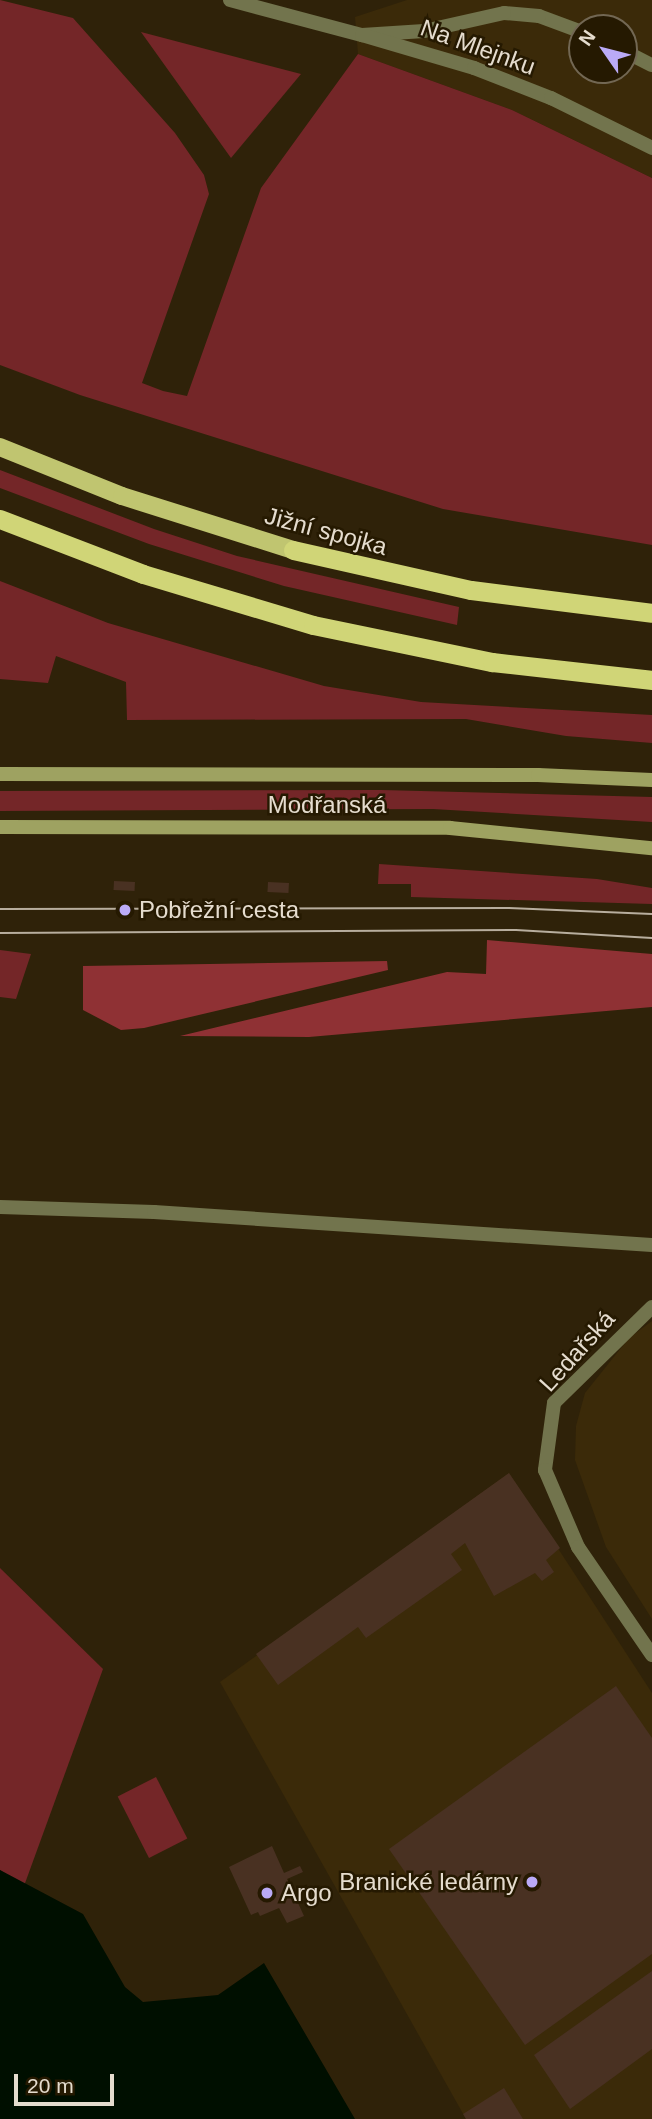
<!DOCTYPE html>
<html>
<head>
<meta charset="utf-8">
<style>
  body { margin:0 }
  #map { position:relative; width:652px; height:2119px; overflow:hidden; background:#2f2209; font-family:Arial,sans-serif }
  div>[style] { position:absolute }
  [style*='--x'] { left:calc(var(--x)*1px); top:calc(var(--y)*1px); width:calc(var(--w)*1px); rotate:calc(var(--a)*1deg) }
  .built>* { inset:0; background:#3b2a09 }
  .green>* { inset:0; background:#742628; transform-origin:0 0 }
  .forest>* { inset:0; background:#8f3134 }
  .water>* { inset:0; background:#000f00 }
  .building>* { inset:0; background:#493122; transform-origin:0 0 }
  .service>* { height:14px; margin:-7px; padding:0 7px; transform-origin:7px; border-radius:7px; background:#72744d }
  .minor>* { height:14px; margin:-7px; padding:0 7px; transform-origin:7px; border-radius:7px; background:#72744d }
  .secondary>* { height:14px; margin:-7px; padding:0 7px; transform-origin:7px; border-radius:7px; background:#9ea261 }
  .primary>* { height:18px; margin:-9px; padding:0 9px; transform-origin:9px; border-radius:9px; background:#c0c570 }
  .trunk>* { height:19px; margin:-9.5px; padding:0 9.5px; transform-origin:9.5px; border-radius:9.5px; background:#d0d577 }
  .tram>* { height:2px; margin:-1px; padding:0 1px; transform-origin:1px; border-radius:1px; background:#b8ae9e }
  .dots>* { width:19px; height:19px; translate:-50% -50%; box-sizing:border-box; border:4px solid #251901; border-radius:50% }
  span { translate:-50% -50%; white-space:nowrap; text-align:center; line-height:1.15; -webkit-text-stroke:5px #251901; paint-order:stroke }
  .street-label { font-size:24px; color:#e5dcce }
  .poi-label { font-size:24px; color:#e5dcce }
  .left { translate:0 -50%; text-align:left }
  .right { translate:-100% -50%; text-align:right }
  .north { position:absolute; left:568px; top:14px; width:70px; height:70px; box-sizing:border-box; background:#251901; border:2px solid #726753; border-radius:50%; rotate:305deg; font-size:19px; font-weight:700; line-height:28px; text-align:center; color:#e5dcce }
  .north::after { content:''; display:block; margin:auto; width:24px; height:32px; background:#baaaf7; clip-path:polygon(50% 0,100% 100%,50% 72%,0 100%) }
  .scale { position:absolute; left:14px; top:2074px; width:100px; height:32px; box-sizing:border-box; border:4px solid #e5dcce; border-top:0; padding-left:9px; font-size:21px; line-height:24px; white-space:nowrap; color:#e5dcce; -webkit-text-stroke:5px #251901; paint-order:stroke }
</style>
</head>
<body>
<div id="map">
  <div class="built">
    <div style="clip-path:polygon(evenodd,407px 0,652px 0,652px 178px,512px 110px,358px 54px,355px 17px,407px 0,582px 28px,624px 28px,624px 70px,582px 70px,582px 28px)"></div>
    <div style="clip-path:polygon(652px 1321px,652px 1619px,606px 1547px,575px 1460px,576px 1426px,585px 1393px,629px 1338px)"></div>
    <div style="clip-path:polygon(509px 1473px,652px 1693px,652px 2119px,466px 2119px,220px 1682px)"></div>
  </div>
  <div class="green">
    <div style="clip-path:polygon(0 0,73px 18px,175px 133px,204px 175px,209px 194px,142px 383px,163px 391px,187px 396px,261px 188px,358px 54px,512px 110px,652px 178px,652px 545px,443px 509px,80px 395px,0 365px)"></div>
    <div style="clip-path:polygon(141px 32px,301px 74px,231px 158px)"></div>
    <div style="clip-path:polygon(0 470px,154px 529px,237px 556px,459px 607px,457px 625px,284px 586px,149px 544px,0 488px)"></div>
    <div style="clip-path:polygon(0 581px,108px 623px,324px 686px,421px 702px,652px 715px,652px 743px,566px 736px,466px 719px,127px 720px,126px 682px,56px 656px,48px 683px,0 679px)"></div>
    <div style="clip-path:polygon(381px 790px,652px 797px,652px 822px,433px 809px,0 811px,0 791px)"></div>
    <div style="clip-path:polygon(379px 864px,597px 879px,652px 888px,652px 904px,411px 897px,411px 884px,378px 884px)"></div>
    <div style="clip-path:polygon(0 950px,31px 954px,16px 999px,0 997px)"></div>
    <div style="clip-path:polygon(0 1568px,103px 1669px,24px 1886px,0 1870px)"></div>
    <div style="left:156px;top:1777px;width:69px;height:43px;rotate:63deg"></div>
  </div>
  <div class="forest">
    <div style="clip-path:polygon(487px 940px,652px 954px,652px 1007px,309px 1037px,180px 1036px,447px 972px,486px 974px)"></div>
    <div style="clip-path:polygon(387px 961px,388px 970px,144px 1028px,121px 1030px,83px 1010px,83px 966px)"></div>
  </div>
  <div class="water">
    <div style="clip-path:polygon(0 1870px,83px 1914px,125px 1987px,143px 2002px,218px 1995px,264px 1963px,355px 2119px,0 2119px)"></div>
  </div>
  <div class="building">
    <div style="left:114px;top:881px;width:21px;height:9px;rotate:3deg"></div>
    <div style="left:268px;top:882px;width:21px;height:10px;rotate:3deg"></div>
    <div style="clip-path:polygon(509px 1473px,560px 1548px,546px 1560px,554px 1572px,542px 1581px,535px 1573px,494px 1596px,465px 1543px,451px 1554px,462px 1570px,366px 1638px,358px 1627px,278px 1685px,256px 1654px)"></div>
    <div style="clip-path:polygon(616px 1686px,652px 1738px,652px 1954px,525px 2045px,389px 1849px)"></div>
    <div style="clip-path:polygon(272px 1846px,284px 1873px,300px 1866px,303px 1872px,287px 1879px,304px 1916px,287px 1923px,279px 1908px,260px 1916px,258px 1912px,251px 1915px,229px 1867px)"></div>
    <div style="clip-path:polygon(652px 1971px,652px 2049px,570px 2109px,534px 2055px)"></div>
    <div style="clip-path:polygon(504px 2088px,523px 2119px,466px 2119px,463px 2114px)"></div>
  </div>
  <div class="service">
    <div style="--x:0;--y:1207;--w:154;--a:1.9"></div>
    <div style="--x:154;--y:1212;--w:499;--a:3.8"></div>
  </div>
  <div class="minor">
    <div style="--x:230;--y:0;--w:137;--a:14.9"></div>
    <div style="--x:582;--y:32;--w:46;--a:-159.6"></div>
    <div style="--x:539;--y:16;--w:35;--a:-175"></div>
    <div style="--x:504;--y:13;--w:82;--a:167.3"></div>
    <div style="--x:424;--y:31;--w:62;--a:176.3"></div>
    <div style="--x:362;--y:35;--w:117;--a:16.4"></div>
    <div style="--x:474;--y:68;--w:83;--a:21.3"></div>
    <div style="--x:551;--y:98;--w:113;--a:26.3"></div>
    <div style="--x:624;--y:51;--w:31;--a:27"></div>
    <div style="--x:652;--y:1307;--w:137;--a:135.6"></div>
    <div style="--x:554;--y:1403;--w:68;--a:97.7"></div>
    <div style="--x:545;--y:1470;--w:84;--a:66.8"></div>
    <div style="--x:578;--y:1547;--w:131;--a:55.6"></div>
  </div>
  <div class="secondary">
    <div style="--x:0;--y:774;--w:538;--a:0.11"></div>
    <div style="--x:538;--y:775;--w:114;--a:2.5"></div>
    <div style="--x:0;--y:827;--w:450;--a:0.1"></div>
    <div style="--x:450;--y:828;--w:203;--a:5.7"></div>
  </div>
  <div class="primary">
    <div style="--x:0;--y:447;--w:131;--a:21.9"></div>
    <div style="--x:122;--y:496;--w:179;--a:17.5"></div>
  </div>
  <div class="trunk">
    <div style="--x:0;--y:519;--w:153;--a:21"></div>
    <div style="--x:143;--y:574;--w:177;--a:16.7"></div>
    <div style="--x:313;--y:625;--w:183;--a:11.7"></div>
    <div style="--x:492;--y:662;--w:161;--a:6.4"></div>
    <div style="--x:293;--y:550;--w:182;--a:12.7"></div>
    <div style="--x:471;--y:590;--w:182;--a:7.2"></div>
  </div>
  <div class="tram">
    <div style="--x:0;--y:909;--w:509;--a:-0.11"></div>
    <div style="--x:509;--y:908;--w:143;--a:2.4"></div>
    <div style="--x:0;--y:933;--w:516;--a:-0.33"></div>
    <div style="--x:516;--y:930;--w:136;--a:3.4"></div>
  </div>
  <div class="dots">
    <div style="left:125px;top:910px;background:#baaaf7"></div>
    <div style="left:532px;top:1882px;background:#baaaf7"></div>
    <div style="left:267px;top:1893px;background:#baaaf7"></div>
  </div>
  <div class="street-label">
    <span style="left:478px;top:47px;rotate:20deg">Na Mlejnku</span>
    <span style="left:326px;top:531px;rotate:15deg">Jižní spojka</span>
    <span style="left:327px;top:805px">Modřanská</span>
    <span style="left:577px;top:1351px;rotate:-48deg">Ledařská</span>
  </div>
  <div class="poi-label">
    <span class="left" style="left:139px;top:910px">Pobřežní cesta</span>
    <span class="right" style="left:518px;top:1882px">Branické ledárny</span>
    <span class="left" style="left:281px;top:1893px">Argo</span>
  </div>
  <div class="north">N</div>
  <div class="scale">20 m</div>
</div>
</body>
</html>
